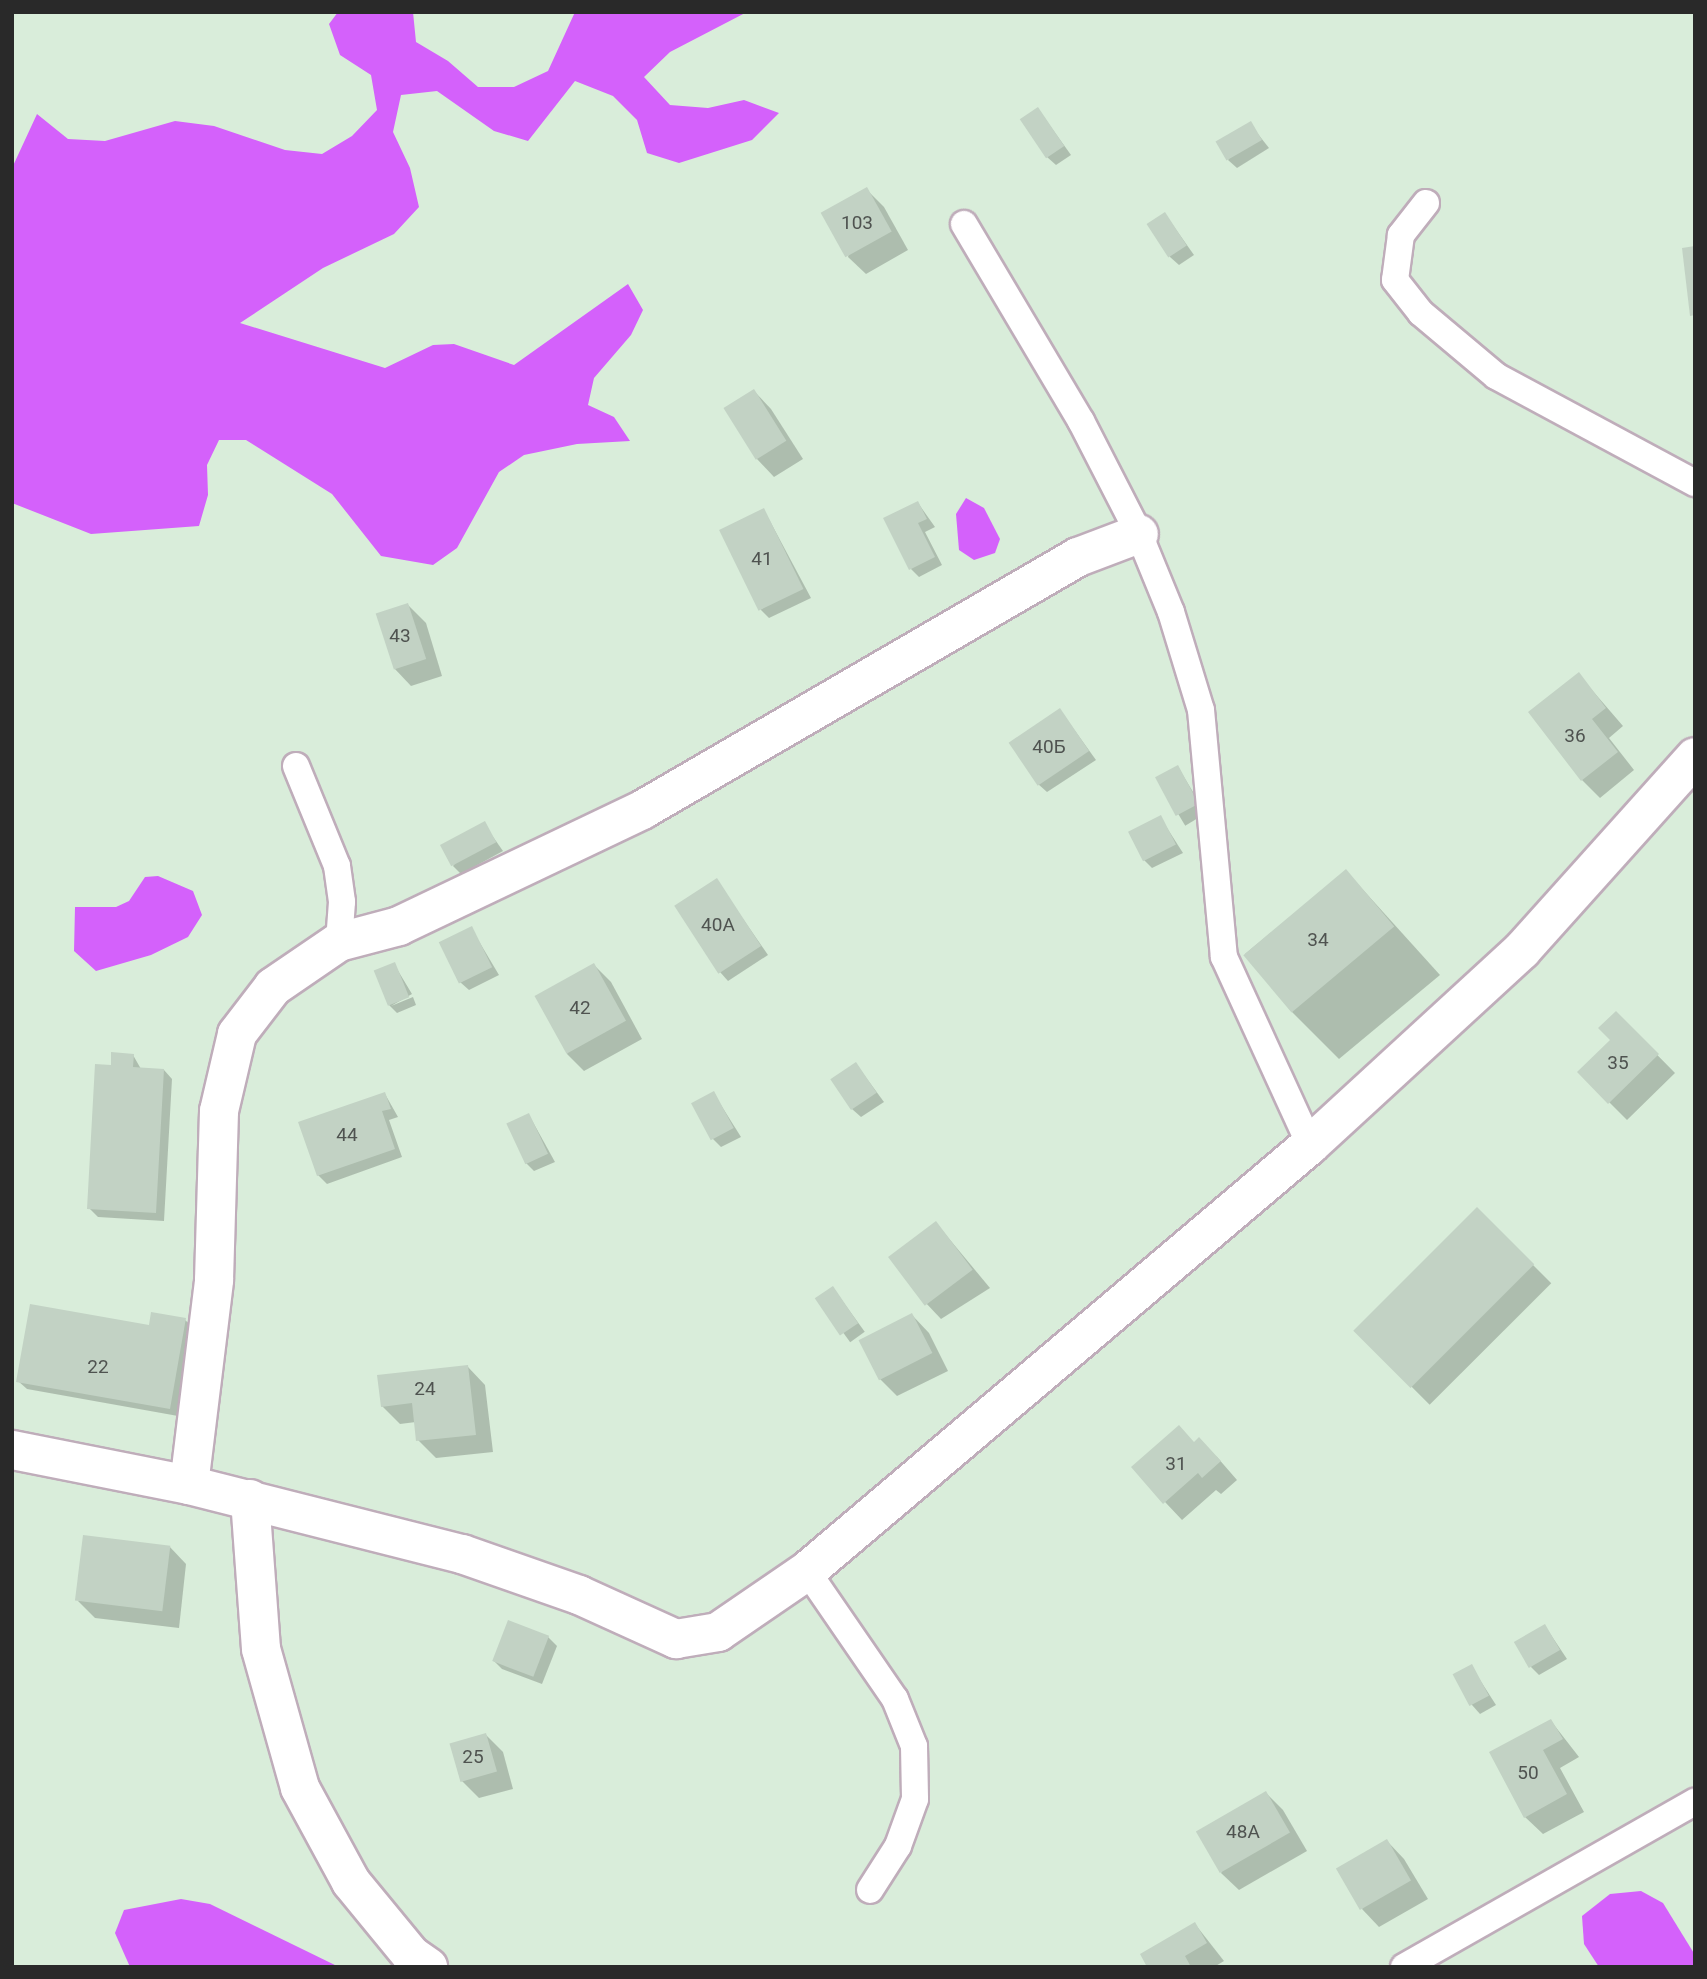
<!DOCTYPE html>
<html>
<head>
<meta charset="utf-8">
<style>
  body { margin:0 }
  #map { position:relative; width:1707px; height:1979px; overflow:hidden; background:#d9edda; font-family:Roboto,sans-serif }
  div>[style] { position:absolute }
  [style*='--x'] { left:calc(var(--x)*1px); top:calc(var(--y)*1px); width:calc(var(--w)*1px); rotate:calc(var(--a)*1deg) }
  .water>* { inset:0; background:#d461fb }
  .shadow>* { inset:0; background:#0003; transform-origin:0 0 }
  .building>* { inset:0; background:#c2d2c4; transform-origin:0 0 }
  .roads { filter:drop-shadow(2px 0 #bfadba) drop-shadow(-2px 0 #bfadba) drop-shadow(0 2px #bfadba) drop-shadow(0 -2px #bfadba) }
  .lane>* { height:26px; margin:-13px; padding:0 13px; transform-origin:13px; border-radius:13px; background:#fff }
  .street>* { height:38px; margin:-19px; padding:0 19px; transform-origin:19px; border-radius:19px; background:#fff }
  span { translate:-50% -50%; white-space:nowrap; text-align:center; line-height:1.15; -webkit-text-stroke:5px #fff; paint-order:stroke }
  .number-label { font-size:19px; color:#4f5350 }
  .number-label span { -webkit-text-stroke-width:0 }
  .frame { position:absolute; inset:0; border:14px solid #292929; pointer-events:none }
</style>
</head>
<body>
<div id="map">
  <div class="water">
    <div style="clip-path:polygon(338px 12px,413px 12px,416px 42px,448px 61px,478px 87px,514px 87px,548px 71px,575px 12px,747px 12px,670px 52px,644px 77px,670px 105px,708px 108px,744px 100px,779px 113px,752px 140px,679px 163px,647px 153px,637px 120px,613px 96px,575px 81px,528px 141px,494px 131px,437px 91px,401px 95px,393px 132px,410px 168px,419px 207px,394px 234px,323px 268px,240px 323px,385px 368px,433px 345px,454px 344px,514px 365px,628px 284px,643px 310px,631px 335px,594px 378px,588px 405px,614px 417px,630px 441px,577px 444px,524px 455px,499px 472px,457px 548px,433px 565px,381px 556px,332px 494px,246px 440px,219px 440px,207px 465px,208px 495px,199px 526px,91px 534px,12px 503px,12px 168px,37px 114px,68px 139px,105px 141px,175px 121px,214px 126px,285px 150px,322px 154px,352px 136px,377px 110px,371px 75px,340px 55px,329px 24px)"></div>
    <div style="clip-path:polygon(966px 498px,984px 508px,1000px 539px,995px 553px,974px 560px,959px 550px,956px 514px)"></div>
    <div style="clip-path:polygon(158px 876px,193px 891px,202px 915px,188px 937px,151px 955px,96px 971px,74px 951px,75px 907px,116px 907px,129px 901px,145px 877px)"></div>
    <div style="clip-path:polygon(1641px 1891px,1663px 1903px,1695px 1955px,1695px 1967px,1599px 1967px,1584px 1944px,1582px 1916px,1610px 1894px)"></div>
    <div style="clip-path:polygon(181px 1899px,210px 1904px,339px 1967px,130px 1967px,115px 1933px,124px 1910px)"></div>
  </div>
  <div class="shadow">
    <div style="clip-path:polygon(1038px 109px,1071px 155px,1056px 165px,1047px 157px)"></div>
    <div style="clip-path:polygon(1250px 124px,1269px 148px,1237px 168px,1228px 160px)"></div>
    <div style="clip-path:polygon(866px 189px,884px 207px,908px 250px,866px 274px,848px 257px)"></div>
    <div style="clip-path:polygon(1165px 214px,1194px 255px,1179px 265px,1170px 257px)"></div>
    <div style="clip-path:polygon(754px 391px,771px 409px,803px 459px,774px 477px,757px 459px)"></div>
    <div style="clip-path:polygon(918px 503px,935px 527px,925px 532px,942px 565px,919px 577px,911px 569px)"></div>
    <div style="clip-path:polygon(764px 510px,811px 598px,769px 618px,761px 610px)"></div>
    <div style="clip-path:polygon(408px 605px,426px 623px,442px 676px,411px 686px,394px 668px)"></div>
    <div style="clip-path:polygon(1579px 675px,1623px 726px,1609px 738px,1634px 770px,1600px 798px,1582px 780px)"></div>
    <div style="clip-path:polygon(1060px 710px,1096px 760px,1047px 792px,1038px 784px)"></div>
    <div style="left:1178px;top:767px;width:54px;height:24px;rotate:59deg"></div>
    <div style="clip-path:polygon(1160px 817px,1183px 853px,1152px 868px,1144px 860px)"></div>
    <div style="clip-path:polygon(484px 824px,503px 851px,461px 874px,453px 866px)"></div>
    <div style="clip-path:polygon(1346px 871px,1440px 975px,1339px 1059px,1291px 1011px,1245px 954px)"></div>
    <div style="clip-path:polygon(716px 880px,768px 955px,728px 981px,720px 972px)"></div>
    <div style="clip-path:polygon(471px 928px,499px 975px,469px 990px,460px 982px)"></div>
    <div style="clip-path:polygon(394px 964px,412px 994px,391px 1006px,413px 997px,416px 1005px,397px 1013px,389px 1005px)"></div>
    <div style="clip-path:polygon(594px 965px,611px 982px,642px 1039px,584px 1071px,567px 1054px)"></div>
    <div style="clip-path:polygon(1616px 1013px,1675px 1073px,1627px 1120px,1579px 1072px,1612px 1040px)"></div>
    <div style="clip-path:polygon(133px 1055px,141px 1069px,164px 1070px,172px 1079px,164px 1221px,98px 1217px,89px 1208px)"></div>
    <div style="clip-path:polygon(856px 1064px,884px 1102px,861px 1117px,852px 1109px)"></div>
    <div style="clip-path:polygon(385px 1094px,398px 1117px,389px 1120px,402px 1157px,327px 1184px,318px 1175px)"></div>
    <div style="clip-path:polygon(714px 1094px,741px 1137px,721px 1147px,713px 1139px)"></div>
    <div style="clip-path:polygon(529px 1115px,555px 1162px,534px 1171px,526px 1163px)"></div>
    <div style="left:1477px;top:1209px;width:105px;height:172px;rotate:45deg"></div>
    <div style="clip-path:polygon(936px 1223px,990px 1288px,941px 1319px,924px 1301px)"></div>
    <div style="left:833px;top:1288px;width:54px;height:18px;rotate:54deg"></div>
    <div style="clip-path:polygon(912px 1315px,929px 1333px,948px 1371px,897px 1396px,880px 1379px)"></div>
    <div style="clip-path:polygon(185px 1320px,194px 1328px,178px 1416px,27px 1389px,18px 1381px,150px 1327px)"></div>
    <div style="clip-path:polygon(468px 1367px,485px 1385px,493px 1452px,436px 1458px,418px 1440px,416px 1422px,400px 1424px,382px 1406px)"></div>
    <div style="clip-path:polygon(1195px 1443px,1217px 1457px,1237px 1480px,1221px 1494px,1216px 1490px,1182px 1520px,1133px 1468px)"></div>
    <div style="clip-path:polygon(169px 1546px,186px 1564px,179px 1628px,95px 1618px,78px 1601px)"></div>
    <div style="clip-path:polygon(1545px 1626px,1567px 1659px,1539px 1675px,1531px 1667px)"></div>
    <div style="clip-path:polygon(548px 1637px,557px 1646px,542px 1684px,502px 1669px,494px 1661px)"></div>
    <div style="clip-path:polygon(1471px 1666px,1496px 1705px,1480px 1714px,1472px 1705px)"></div>
    <div style="clip-path:polygon(1551px 1721px,1579px 1757px,1560px 1768px,1584px 1812px,1543px 1834px,1525px 1817px,1491px 1753px)"></div>
    <div style="clip-path:polygon(485px 1734px,503px 1752px,513px 1789px,479px 1798px,462px 1781px)"></div>
    <div style="clip-path:polygon(1266px 1793px,1283px 1810px,1307px 1851px,1239px 1890px,1221px 1873px)"></div>
    <div style="clip-path:polygon(1387px 1841px,1404px 1859px,1428px 1899px,1379px 1927px,1362px 1909px)"></div>
    <div style="clip-path:polygon(1195px 1924px,1224px 1961px,1214px 1967px,1149px 1967px)"></div>
  </div>
  <div class="building">
    <div style="left:1038px;top:107px;width:47px;height:22px;rotate:56deg"></div>
    <div style="left:1251px;top:121px;width:22px;height:41px;rotate:60deg"></div>
    <div style="left:867px;top:187px;width:51px;height:53px;rotate:61deg"></div>
    <div style="left:1165px;top:212px;width:40px;height:22px;rotate:57deg"></div>
    <div style="clip-path:polygon(1695px 246px,1695px 315px,1690px 316px,1682px 248px)"></div>
    <div style="left:754px;top:389px;width:61px;height:36px;rotate:58deg"></div>
    <div style="clip-path:polygon(918px 501px,927px 519px,918px 523px,935px 557px,909px 570px,883px 518px)"></div>
    <div style="left:764px;top:508px;width:90px;height:50px;rotate:64deg"></div>
    <div style="left:408px;top:603px;width:59px;height:34px;rotate:72deg"></div>
    <div style="clip-path:polygon(1579px 672px,1606px 708px,1592px 719px,1618px 752px,1581px 781px,1528px 712px)"></div>
    <div style="left:1060px;top:708px;width:52px;height:62px;rotate:56deg"></div>
    <div style="left:1178px;top:765px;width:44px;height:26px;rotate:62deg"></div>
    <div style="left:1161px;top:815px;width:33px;height:37px;rotate:63deg"></div>
    <div style="left:485px;top:821px;width:24px;height:51px;rotate:62deg"></div>
    <div style="left:1346px;top:869px;width:75px;height:134px;rotate:50deg"></div>
    <div style="left:717px;top:878px;width:81px;height:51px;rotate:57deg"></div>
    <div style="left:472px;top:926px;width:46px;height:37px;rotate:64deg"></div>
    <div style="left:395px;top:962px;width:38px;height:23px;rotate:68deg"></div>
    <div style="left:594px;top:963px;width:66px;height:68px;rotate:61deg"></div>
    <div style="clip-path:polygon(1616px 1011px,1659px 1054px,1608px 1104px,1577px 1072px,1610px 1040px,1598px 1028px)"></div>
    <div style="clip-path:polygon(111px 1052px,134px 1054px,133px 1067px,164px 1069px,156px 1213px,87px 1209px,95px 1064px,111px 1065px)"></div>
    <div style="left:856px;top:1062px;width:37px;height:31px;rotate:56deg"></div>
    <div style="left:714px;top:1091px;width:42px;height:26px;rotate:62deg"></div>
    <div style="clip-path:polygon(385px 1092px,391px 1109px,382px 1111px,395px 1149px,317px 1176px,298px 1122px)"></div>
    <div style="left:529px;top:1113px;width:45px;height:25px;rotate:65deg"></div>
    <div style="left:1477px;top:1207px;width:81px;height:175px;rotate:45deg"></div>
    <div style="left:936px;top:1221px;width:61px;height:60px;rotate:53deg"></div>
    <div style="left:833px;top:1286px;width:45px;height:22px;rotate:56deg"></div>
    <div style="clip-path:polygon(30px 1304px,149px 1325px,151px 1312px,186px 1318px,170px 1409px,16px 1382px)"></div>
    <div style="left:912px;top:1313px;width:45px;height:60px;rotate:63deg"></div>
    <div style="clip-path:polygon(468px 1365px,476px 1435px,416px 1441px,412px 1403px,381px 1407px,377px 1375px)"></div>
    <div style="clip-path:polygon(1179px 1425px,1194px 1442px,1199px 1437px,1221px 1461px,1202px 1478px,1198px 1473px,1163px 1504px,1131px 1467px)"></div>
    <div style="left:83px;top:1535px;width:88px;height:66px;rotate:7deg"></div>
    <div style="left:508px;top:1620px;width:44px;height:44px;rotate:21deg"></div>
    <div style="left:1545px;top:1624px;width:30px;height:36px;rotate:60deg"></div>
    <div style="left:1472px;top:1664px;width:36px;height:22px;rotate:62deg"></div>
    <div style="clip-path:polygon(1551px 1719px,1563px 1739px,1543px 1750px,1567px 1794px,1524px 1818px,1489px 1752px)"></div>
    <div style="left:486px;top:1733px;width:40px;height:38px;rotate:74deg"></div>
    <div style="left:1266px;top:1791px;width:48px;height:81px;rotate:60deg"></div>
    <div style="left:1387px;top:1839px;width:48px;height:59px;rotate:60deg"></div>
    <div style="clip-path:polygon(1195px 1922px,1207px 1943px,1185px 1956px,1191px 1967px,1147px 1967px,1140px 1954px)"></div>
  </div>
  <div class="roads">
    <div class="lane">
      <div style="--x:1426;--y:203;--w:41;--a:128"></div>
      <div style="--x:1401;--y:235;--w:45;--a:97.6"></div>
      <div style="--x:1395;--y:280;--w:42;--a:51.8"></div>
      <div style="--x:1421;--y:313;--w:98;--a:40"></div>
      <div style="--x:1496;--y:376;--w:226;--a:28.3"></div>
      <div style="--x:964;--y:224;--w:229;--a:59.3"></div>
      <div style="--x:1081;--y:421;--w:127;--a:62.8"></div>
      <div style="--x:1139;--y:534;--w:84;--a:67.7"></div>
      <div style="--x:1171;--y:612;--w:102;--a:73"></div>
      <div style="--x:1201;--y:710;--w:248;--a:84.7"></div>
      <div style="--x:1224;--y:957;--w:207;--a:65.4"></div>
      <div style="--x:296;--y:766;--w:108;--a:67.7"></div>
      <div style="--x:337;--y:866;--w:36;--a:82"></div>
      <div style="--x:342;--y:902;--w:40;--a:94.3"></div>
      <div style="--x:807;--y:1571;--w:155;--a:55.5"></div>
      <div style="--x:895;--y:1699;--w:51;--a:68"></div>
      <div style="--x:914;--y:1746;--w:53;--a:88.9"></div>
      <div style="--x:915;--y:1799;--w:50;--a:109.9"></div>
      <div style="--x:898;--y:1846;--w:52;--a:122.5"></div>
      <div style="--x:1404;--y:1967;--w:335;--a:-29.6"></div>
    </div>
    <div class="street">
      <div style="--x:12;--y:1450;--w:180;--a:11.2"></div>
      <div style="--x:189;--y:1485;--w:282;--a:14.2"></div>
      <div style="--x:462;--y:1554;--w:124;--a:19.3"></div>
      <div style="--x:579;--y:1595;--w:107;--a:24.4"></div>
      <div style="--x:676;--y:1639;--w:43;--a:-9.5"></div>
      <div style="--x:718;--y:1632;--w:108;--a:-34.4"></div>
      <div style="--x:807;--y:1571;--w:659;--a:-40.26"></div>
      <div style="--x:1310;--y:1145;--w:288;--a:-42.6"></div>
      <div style="--x:1522;--y:950;--w:259;--a:-48.1"></div>
      <div style="--x:189;--y:1485;--w:207;--a:-83"></div>
      <div style="--x:214;--y:1280;--w:169;--a:-88.3"></div>
      <div style="--x:219;--y:1111;--w:79;--a:-76.8"></div>
      <div style="--x:237;--y:1034;--w:59;--a:-52.5"></div>
      <div style="--x:273;--y:987;--w:80;--a:-34.3"></div>
      <div style="--x:339;--y:942;--w:62;--a:-14.9"></div>
      <div style="--x:399;--y:926;--w:269;--a:-25.5"></div>
      <div style="--x:642;--y:810;--w:504;--a:-30.13"></div>
      <div style="--x:1078;--y:557;--w:65;--a:-20.7"></div>
      <div style="--x:250;--y:1499;--w:150;--a:85.8"></div>
      <div style="--x:261;--y:1649;--w:144;--a:74.3"></div>
      <div style="--x:300;--y:1788;--w:107;--a:61.5"></div>
      <div style="--x:351;--y:1882;--w:94;--a:50.6"></div>
      <div style="--x:411;--y:1955;--w:21;--a:35"></div>
    </div>
  </div>
  <div class="number-label">
    <span style="left:857px;top:223px">103</span>
    <span style="left:762px;top:559px">41</span>
    <span style="left:400px;top:636px">43</span>
    <span style="left:1575px;top:736px">36</span>
    <span style="left:1049px;top:747px">40Б</span>
    <span style="left:718px;top:925px">40А</span>
    <span style="left:1318px;top:940px">34</span>
    <span style="left:580px;top:1008px">42</span>
    <span style="left:1618px;top:1063px">35</span>
    <span style="left:347px;top:1135px">44</span>
    <span style="left:98px;top:1367px">22</span>
    <span style="left:425px;top:1389px">24</span>
    <span style="left:1176px;top:1464px">31</span>
    <span style="left:473px;top:1757px">25</span>
    <span style="left:1528px;top:1773px">50</span>
    <span style="left:1243px;top:1832px">48А</span>
  </div>
  <div class="frame"></div>
</div>
</body>
</html>
